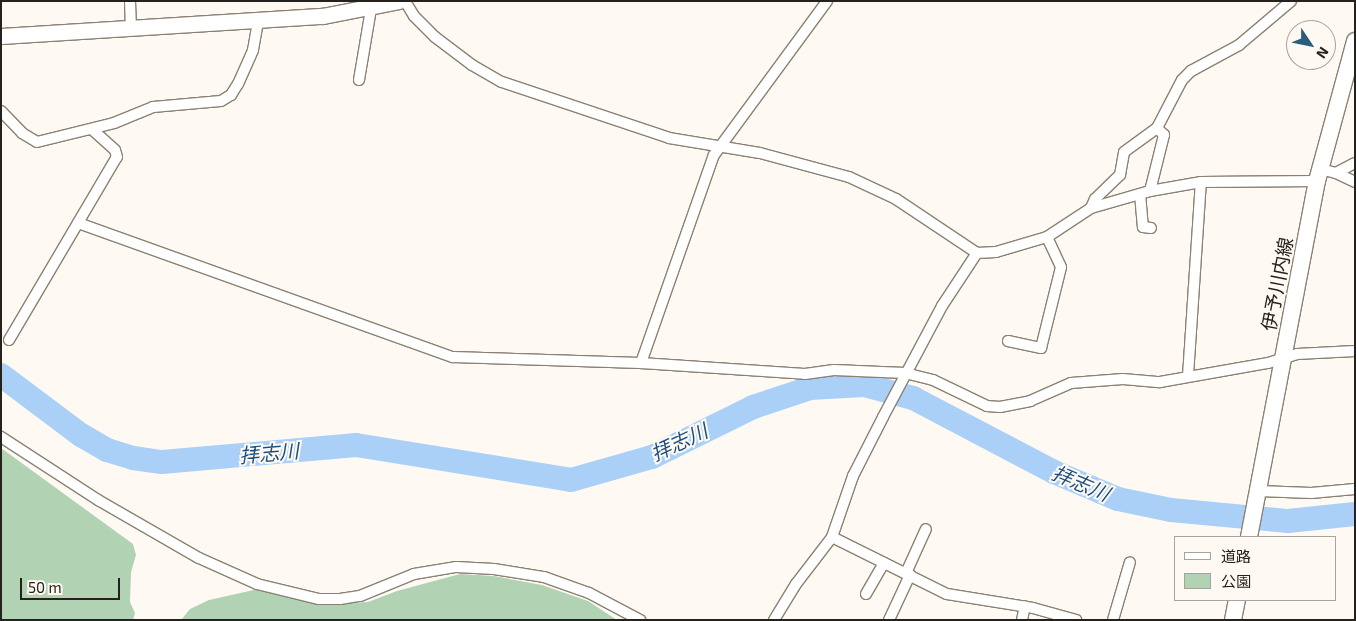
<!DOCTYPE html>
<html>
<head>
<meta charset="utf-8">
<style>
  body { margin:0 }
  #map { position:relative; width:1356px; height:621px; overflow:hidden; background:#fefaf3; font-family:"Exo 2","Noto Sans JP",sans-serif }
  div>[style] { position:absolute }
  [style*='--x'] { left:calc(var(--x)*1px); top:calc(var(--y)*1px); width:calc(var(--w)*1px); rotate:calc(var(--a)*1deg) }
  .green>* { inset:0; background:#b1d2b3 }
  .river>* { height:24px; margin:-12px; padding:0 12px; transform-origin:12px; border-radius:12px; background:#abd0f7 }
  .roads { filter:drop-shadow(1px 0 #8b8173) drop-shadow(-1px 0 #8b8173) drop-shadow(0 1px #8b8173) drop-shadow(0 -1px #8b8173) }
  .street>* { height:10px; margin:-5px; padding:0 5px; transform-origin:5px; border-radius:5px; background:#fff }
  .secondary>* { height:15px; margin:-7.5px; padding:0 7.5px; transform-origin:7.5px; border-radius:7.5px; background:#fff }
  .primary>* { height:16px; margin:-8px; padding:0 8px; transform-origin:8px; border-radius:8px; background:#fff }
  span { translate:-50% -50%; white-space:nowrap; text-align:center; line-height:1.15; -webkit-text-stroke:4px #fefaf3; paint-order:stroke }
  .street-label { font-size:19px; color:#25211c }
  .water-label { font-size:20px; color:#1c4f7f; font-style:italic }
  .frame { position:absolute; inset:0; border:2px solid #25211c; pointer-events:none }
  .legend { position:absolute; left:1174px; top:536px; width:162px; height:65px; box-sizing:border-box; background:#fefaf3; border:1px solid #a7a39d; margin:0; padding:6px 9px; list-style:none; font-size:15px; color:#25211c }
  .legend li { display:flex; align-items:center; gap:10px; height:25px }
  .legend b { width:25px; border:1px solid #a7a39d }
  .north { position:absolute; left:1286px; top:20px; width:50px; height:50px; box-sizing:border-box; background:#fefaf3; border:1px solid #a7a39d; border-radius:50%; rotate:124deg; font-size:14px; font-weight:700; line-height:20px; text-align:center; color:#25211c }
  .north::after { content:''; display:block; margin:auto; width:18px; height:22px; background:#2b5e7b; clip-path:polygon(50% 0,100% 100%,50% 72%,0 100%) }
  .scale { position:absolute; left:20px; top:578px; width:100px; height:22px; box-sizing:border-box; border:2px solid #25211c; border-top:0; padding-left:6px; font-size:15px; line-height:18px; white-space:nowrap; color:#25211c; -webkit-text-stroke:4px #fefaf3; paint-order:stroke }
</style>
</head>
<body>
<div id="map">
  <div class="green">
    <div style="clip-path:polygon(1px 448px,133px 544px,136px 555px,131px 572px,130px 602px,135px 613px,133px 620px,1px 620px)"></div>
    <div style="clip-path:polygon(460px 574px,494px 576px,542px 585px,588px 601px,617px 620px,181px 620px,190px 609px,209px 600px,258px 589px,331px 604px,368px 602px,397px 591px)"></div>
  </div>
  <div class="river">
    <div style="--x:1;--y:375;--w:100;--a:36.9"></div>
    <div style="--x:81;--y:435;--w:30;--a:30"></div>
    <div style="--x:107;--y:450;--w:27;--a:17"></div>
    <div style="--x:133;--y:458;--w:29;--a:8"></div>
    <div style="--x:162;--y:462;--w:195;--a:-5"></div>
    <div style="--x:356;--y:445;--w:218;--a:9.2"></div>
    <div style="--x:571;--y:480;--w:84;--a:-15.9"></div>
    <div style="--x:652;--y:457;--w:113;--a:-26.3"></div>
    <div style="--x:753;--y:407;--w:60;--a:-18.4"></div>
    <div style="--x:810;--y:388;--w:54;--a:-3.2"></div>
    <div style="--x:864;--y:385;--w:51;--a:14.9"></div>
    <div style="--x:913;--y:398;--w:159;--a:27.7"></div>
    <div style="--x:1054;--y:472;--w:69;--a:22.9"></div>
    <div style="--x:1118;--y:499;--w:54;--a:11.7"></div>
    <div style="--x:1171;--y:510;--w:118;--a:5.4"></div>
    <div style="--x:1288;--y:521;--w:67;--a:-6"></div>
  </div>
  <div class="roads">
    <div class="street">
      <div style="--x:130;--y:1;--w:26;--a:88"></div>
      <div style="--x:405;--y:1;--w:17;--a:59"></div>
      <div style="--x:414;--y:16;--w:30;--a:45"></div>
      <div style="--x:435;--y:37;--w:46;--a:37.1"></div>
      <div style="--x:472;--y:65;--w:34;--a:30"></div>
      <div style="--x:502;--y:82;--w:176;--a:18.5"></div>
      <div style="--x:669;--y:138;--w:92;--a:9.4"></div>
      <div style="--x:760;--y:153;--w:92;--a:15.1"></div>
      <div style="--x:849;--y:177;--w:52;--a:25.1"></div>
      <div style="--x:896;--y:199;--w:97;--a:33.7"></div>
      <div style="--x:977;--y:253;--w:19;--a:-3"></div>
      <div style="--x:996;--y:252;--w:53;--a:-16.4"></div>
      <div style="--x:1047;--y:237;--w:53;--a:-33.4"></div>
      <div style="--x:1091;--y:208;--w:61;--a:-16.1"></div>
      <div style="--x:1150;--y:191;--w:52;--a:-10"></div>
      <div style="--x:1201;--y:182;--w:116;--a:-0.5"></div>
      <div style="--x:359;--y:80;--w:72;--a:-80.4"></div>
      <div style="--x:1;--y:111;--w:30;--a:46"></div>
      <div style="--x:22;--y:133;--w:17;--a:31"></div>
      <div style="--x:37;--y:142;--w:79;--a:-13.9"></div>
      <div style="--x:114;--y:123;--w:42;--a:-22.3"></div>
      <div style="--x:153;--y:107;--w:68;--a:-5"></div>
      <div style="--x:221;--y:101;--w:12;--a:-31"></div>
      <div style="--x:231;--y:95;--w:13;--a:-58"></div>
      <div style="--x:238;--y:84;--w:37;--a:-66"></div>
      <div style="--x:253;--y:50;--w:29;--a:-80"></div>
      <div style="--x:1320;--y:169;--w:16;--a:14"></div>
      <div style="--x:1336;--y:173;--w:21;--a:-28"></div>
      <div style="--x:1336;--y:173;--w:21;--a:25"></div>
      <div style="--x:1150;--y:191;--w:58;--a:-76"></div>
      <div style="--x:1164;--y:135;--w:10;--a:-135"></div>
      <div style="--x:1140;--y:194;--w:33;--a:85"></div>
      <div style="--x:1143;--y:227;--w:8;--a:7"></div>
      <div style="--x:1091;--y:208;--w:10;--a:-66"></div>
      <div style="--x:1095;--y:199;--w:35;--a:-44"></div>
      <div style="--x:1120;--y:175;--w:23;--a:-80"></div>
      <div style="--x:1124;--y:152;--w:41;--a:-36"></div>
      <div style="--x:1157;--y:128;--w:54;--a:-62.5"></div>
      <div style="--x:1182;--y:80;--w:13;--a:-45"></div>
      <div style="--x:1191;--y:71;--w:55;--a:-28.4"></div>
      <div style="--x:1239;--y:45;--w:68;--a:-40.2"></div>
      <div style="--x:78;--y:223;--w:398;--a:19.7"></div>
      <div style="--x:453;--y:357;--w:188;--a:1.8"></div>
      <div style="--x:641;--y:363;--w:164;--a:3.8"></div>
      <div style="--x:805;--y:374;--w:29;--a:-8"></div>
      <div style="--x:834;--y:370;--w:71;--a:2.4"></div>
      <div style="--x:905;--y:373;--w:29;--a:14"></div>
      <div style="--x:933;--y:380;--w:60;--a:25.7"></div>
      <div style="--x:987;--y:406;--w:13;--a:4"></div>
      <div style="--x:1000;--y:407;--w:31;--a:-11"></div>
      <div style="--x:1030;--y:401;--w:45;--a:-23.7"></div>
      <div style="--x:1071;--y:383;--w:52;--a:-4.4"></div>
      <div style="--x:1123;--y:379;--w:37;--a:5"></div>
      <div style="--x:1160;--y:382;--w:110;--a:-10"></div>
      <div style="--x:1268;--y:363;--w:30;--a:-17"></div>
      <div style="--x:1297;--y:354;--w:58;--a:-3"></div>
      <div style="--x:9;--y:340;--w:212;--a:-59.5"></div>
      <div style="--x:117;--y:157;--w:7;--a:-106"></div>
      <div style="--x:115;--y:150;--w:31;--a:-138"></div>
      <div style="--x:1008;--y:341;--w:34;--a:12"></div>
      <div style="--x:1041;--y:348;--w:83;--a:-76.1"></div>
      <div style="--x:1061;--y:267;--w:33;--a:-115"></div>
      <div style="--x:641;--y:363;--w:220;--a:-70.7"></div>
      <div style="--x:714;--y:155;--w:191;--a:-53.7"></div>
      <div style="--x:1188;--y:376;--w:194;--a:-86.2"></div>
      <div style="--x:1;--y:437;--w:116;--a:33"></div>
      <div style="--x:98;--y:500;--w:116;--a:29.9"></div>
      <div style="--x:199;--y:558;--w:64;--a:24.1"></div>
      <div style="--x:257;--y:584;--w:64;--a:13.6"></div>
      <div style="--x:319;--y:599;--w:21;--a:0"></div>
      <div style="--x:340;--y:599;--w:20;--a:-9"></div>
      <div style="--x:360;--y:596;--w:58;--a:-22.2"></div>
      <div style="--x:414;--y:574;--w:43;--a:-9.5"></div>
      <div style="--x:456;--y:567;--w:38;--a:3"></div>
      <div style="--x:494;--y:569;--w:51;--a:9.1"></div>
      <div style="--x:544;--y:577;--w:48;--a:19.6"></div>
      <div style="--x:589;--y:593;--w:58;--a:27.9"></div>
      <div style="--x:1258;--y:491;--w:53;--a:2.2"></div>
      <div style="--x:1311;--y:493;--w:44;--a:-5.2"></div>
      <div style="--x:832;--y:537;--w:128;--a:26.4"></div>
      <div style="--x:947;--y:594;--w:87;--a:9.2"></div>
      <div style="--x:1033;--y:608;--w:45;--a:15.6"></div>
      <div style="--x:906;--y:573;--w:48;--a:-65.6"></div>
      <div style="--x:866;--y:594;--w:36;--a:-60"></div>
      <div style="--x:774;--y:620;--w:42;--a:-58.6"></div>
      <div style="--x:796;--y:584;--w:59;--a:-52.5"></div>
      <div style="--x:832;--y:537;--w:65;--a:-71"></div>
      <div style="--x:853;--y:476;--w:66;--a:-63"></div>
      <div style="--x:883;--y:417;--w:126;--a:-62"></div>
      <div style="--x:942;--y:306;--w:64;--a:-56.6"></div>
      <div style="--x:889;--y:620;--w:50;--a:-65"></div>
      <div style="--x:1022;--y:620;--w:14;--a:-78"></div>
      <div style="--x:1113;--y:620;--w:60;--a:-73.7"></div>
    </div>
    <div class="secondary">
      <div style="--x:1;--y:36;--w:323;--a:-3.6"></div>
      <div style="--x:323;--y:16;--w:77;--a:-11.2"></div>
    </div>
    <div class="primary">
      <div style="--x:1249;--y:537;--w:362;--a:-79.2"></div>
      <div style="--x:1317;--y:181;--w:145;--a:-74.8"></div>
      <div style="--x:1233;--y:620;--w:20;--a:-79"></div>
    </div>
  </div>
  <div class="street-label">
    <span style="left:1277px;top:284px;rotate:-79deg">伊予川内線</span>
  </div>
  <div class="water-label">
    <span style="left:679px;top:442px;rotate:-25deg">拝志川</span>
    <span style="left:269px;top:453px;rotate:-5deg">拝志川</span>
    <span style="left:1081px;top:483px;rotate:23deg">拝志川</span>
  </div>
  <div class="frame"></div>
  <ul class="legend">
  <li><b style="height:6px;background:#fff"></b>道路</li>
  <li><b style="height:14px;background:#b1d2b3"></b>公園</li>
  </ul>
  <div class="north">N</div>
  <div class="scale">50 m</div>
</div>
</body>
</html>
